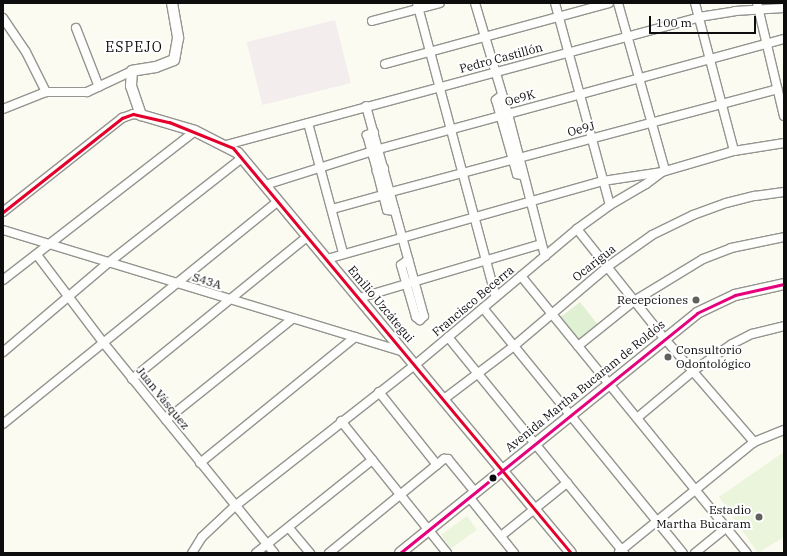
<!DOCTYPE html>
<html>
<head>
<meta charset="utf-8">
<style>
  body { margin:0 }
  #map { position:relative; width:787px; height:556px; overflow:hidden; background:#fbfbf1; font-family:"IBM Plex Serif",serif }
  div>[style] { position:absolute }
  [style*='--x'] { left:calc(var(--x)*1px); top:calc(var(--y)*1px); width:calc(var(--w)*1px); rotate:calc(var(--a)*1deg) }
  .industrial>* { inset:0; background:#f3edee; transform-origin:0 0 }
  .green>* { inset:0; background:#dff1d2; transform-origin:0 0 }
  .pitch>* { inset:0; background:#eaf5db; transform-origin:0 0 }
  .roads { filter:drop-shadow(1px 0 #949490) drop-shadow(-1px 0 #949490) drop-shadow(0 1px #949490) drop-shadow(0 -1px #949490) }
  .minor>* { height:8px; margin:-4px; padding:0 4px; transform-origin:4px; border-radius:4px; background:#fefefd }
  .tertiary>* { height:10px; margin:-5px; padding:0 5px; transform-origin:5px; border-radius:5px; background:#fefefd }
  .bus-1>* { height:3px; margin:-1.5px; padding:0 1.5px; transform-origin:1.5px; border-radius:1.5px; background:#e4002b }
  .bus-2>* { height:3px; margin:-1.5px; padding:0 1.5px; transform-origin:1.5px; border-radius:1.5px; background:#e5007d }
  .dots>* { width:11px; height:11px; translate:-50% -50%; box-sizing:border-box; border:2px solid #fff; border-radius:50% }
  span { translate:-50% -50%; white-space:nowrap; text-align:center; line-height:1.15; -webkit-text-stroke:4px #fff; paint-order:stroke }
  .street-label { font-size:12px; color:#0d0d0d }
  .poi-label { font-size:12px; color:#0d0d0d }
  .right { translate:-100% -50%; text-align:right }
  .left { translate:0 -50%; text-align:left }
  .quarter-label { font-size:14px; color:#0d0d0d; letter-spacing:1px }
  .frame { position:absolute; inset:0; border:4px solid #0d0d0d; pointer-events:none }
  .scale { position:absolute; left:649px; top:16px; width:107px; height:18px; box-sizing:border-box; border:2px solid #0d0d0d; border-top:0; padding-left:5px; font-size:12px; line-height:14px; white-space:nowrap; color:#0d0d0d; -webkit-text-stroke:3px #fff; paint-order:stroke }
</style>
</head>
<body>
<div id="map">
  <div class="industrial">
    <div style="left:335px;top:20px;width:65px;height:91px;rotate:76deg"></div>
  </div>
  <div class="green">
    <div style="left:580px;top:302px;width:36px;height:27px;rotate:52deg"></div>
  </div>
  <div class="pitch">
    <div style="clip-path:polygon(784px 452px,784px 537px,758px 553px,719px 497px)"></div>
    <div style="left:467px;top:516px;width:17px;height:32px;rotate:54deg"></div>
  </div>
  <div class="roads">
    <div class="minor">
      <div style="--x:417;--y:3;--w:304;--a:75"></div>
      <div style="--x:475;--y:3;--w:116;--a:73.4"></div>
      <div style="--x:508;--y:114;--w:147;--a:75.4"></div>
      <div style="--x:555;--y:3;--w:209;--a:74.8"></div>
      <div style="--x:618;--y:3;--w:173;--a:74.3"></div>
      <div style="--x:695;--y:3;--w:153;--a:75.2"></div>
      <div style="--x:757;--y:3;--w:116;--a:76.6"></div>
      <div style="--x:3;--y:18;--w:41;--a:55.9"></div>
      <div style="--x:26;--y:52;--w:45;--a:63.4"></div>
      <div style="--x:372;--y:21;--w:70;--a:-14.8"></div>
      <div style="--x:76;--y:28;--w:63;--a:68.7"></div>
      <div style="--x:385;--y:64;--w:232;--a:-15.2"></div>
      <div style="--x:502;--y:95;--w:8;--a:140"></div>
      <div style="--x:496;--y:100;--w:77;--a:74.2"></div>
      <div style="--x:517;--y:174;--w:7;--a:16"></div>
      <div style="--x:366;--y:106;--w:218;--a:74.6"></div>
      <div style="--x:424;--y:316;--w:6;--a:135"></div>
      <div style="--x:420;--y:320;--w:5;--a:-143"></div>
      <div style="--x:416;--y:317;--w:54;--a:-106.1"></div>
      <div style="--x:401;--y:265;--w:9;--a:-36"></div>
      <div style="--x:3;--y:109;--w:46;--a:-21.6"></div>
      <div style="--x:46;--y:92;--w:41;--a:0"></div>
      <div style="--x:87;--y:92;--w:50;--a:-25"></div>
      <div style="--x:308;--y:123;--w:135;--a:74.9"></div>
      <div style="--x:374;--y:132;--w:8;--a:157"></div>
      <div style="--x:367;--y:135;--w:37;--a:74"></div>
      <div style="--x:226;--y:145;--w:490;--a:-15.1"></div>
      <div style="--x:699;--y:17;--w:36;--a:-9"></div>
      <div style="--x:735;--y:11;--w:49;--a:-3.5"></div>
      <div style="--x:384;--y:168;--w:8;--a:157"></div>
      <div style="--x:377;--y:171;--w:40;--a:75.6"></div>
      <div style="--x:387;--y:210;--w:8;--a:7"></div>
      <div style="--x:265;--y:185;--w:120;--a:-17.5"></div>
      <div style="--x:379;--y:149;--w:420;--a:-15.2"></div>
      <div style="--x:391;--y:192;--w:400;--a:-14.9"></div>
      <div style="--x:332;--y:209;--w:53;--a:-15.4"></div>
      <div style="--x:3;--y:212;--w:152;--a:-38.3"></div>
      <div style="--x:122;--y:118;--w:12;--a:-20"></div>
      <div style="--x:133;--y:114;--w:8;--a:7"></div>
      <div style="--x:577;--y:229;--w:139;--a:51.4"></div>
      <div style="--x:664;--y:338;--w:138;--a:49.1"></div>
      <div style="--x:3;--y:230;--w:419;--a:16.9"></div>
      <div style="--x:37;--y:255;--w:108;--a:52.9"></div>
      <div style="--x:102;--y:341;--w:273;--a:50.9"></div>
      <div style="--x:327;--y:259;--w:287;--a:-15.8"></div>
      <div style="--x:603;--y:181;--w:60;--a:-8.7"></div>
      <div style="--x:521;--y:276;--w:357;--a:50.8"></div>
      <div style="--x:3;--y:280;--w:243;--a:-37.8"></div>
      <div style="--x:359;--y:298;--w:190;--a:-16.5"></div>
      <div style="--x:483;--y:308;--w:316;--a:50.8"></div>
      <div style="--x:448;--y:337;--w:279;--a:50.8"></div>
      <div style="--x:578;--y:346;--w:72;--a:-38.8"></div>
      <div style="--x:634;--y:301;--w:81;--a:-31.3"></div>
      <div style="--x:703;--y:259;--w:30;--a:-21"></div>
      <div style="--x:731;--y:248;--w:54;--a:-11.7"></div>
      <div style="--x:3;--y:352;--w:138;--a:-40.3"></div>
      <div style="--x:108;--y:263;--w:170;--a:-38.1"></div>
      <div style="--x:132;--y:379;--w:227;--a:-39.1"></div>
      <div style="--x:379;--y:392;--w:93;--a:51.5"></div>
      <div style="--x:444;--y:399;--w:88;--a:-37.1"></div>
      <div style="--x:514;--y:346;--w:122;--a:-40.3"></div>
      <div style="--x:607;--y:267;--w:55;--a:-35.4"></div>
      <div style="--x:652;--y:235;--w:46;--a:-26"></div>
      <div style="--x:693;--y:215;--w:35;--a:-20"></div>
      <div style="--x:726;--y:203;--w:30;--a:-14"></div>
      <div style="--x:755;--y:196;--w:29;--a:-8"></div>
      <div style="--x:637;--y:418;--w:73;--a:-40"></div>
      <div style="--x:693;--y:371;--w:47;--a:-34.7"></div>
      <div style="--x:732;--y:344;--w:22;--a:-27"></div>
      <div style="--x:752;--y:334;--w:33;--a:-14"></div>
      <div style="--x:166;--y:420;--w:161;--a:-38.7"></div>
      <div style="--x:341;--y:421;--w:169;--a:51.2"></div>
      <div style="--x:3;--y:424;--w:354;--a:-39"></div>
      <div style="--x:200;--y:463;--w:200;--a:-39.1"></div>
      <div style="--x:469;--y:497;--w:72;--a:51.2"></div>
      <div style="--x:289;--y:528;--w:33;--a:50"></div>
      <div style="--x:501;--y:536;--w:85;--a:-38.8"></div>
      <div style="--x:619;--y:552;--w:174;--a:-39.2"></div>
      <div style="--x:754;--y:442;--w:32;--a:-22"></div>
      <div style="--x:192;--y:553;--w:19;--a:-58"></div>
      <div style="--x:202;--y:537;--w:45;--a:-43.2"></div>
      <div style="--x:235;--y:506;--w:229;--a:-38.1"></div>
      <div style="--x:415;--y:365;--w:212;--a:-40"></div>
      <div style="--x:577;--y:229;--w:41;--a:-36"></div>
      <div style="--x:610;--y:205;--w:42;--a:-30.3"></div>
      <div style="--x:646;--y:184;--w:20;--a:-37"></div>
      <div style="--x:662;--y:172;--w:75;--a:-16.3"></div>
      <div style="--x:734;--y:151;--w:51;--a:-9.1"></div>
      <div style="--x:256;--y:553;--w:149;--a:-38.7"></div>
      <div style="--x:329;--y:553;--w:149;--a:-39.3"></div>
      <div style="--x:444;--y:459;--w:4;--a:0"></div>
      <div style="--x:448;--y:459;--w:43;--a:50.7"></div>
      <div style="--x:695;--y:553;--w:41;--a:-39.1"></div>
    </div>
    <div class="tertiary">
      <div style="--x:172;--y:3;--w:36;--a:80"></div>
      <div style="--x:178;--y:38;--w:22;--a:100"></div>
      <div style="--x:174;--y:60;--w:19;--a:159"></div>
      <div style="--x:156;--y:67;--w:24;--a:171"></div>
      <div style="--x:132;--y:71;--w:15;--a:94"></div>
      <div style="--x:131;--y:86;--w:31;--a:71"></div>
      <div style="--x:141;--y:115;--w:56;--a:16.5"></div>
      <div style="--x:195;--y:131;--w:48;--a:27.1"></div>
      <div style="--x:238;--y:153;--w:520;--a:50.22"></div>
      <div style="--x:400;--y:553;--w:382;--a:-38.9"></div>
      <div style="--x:697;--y:313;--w:42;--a:-25.3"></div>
      <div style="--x:735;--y:295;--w:50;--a:-12.7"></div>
    </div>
  </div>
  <div class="bus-1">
    <div style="--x:3;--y:212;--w:152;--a:-38.3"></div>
    <div style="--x:122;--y:118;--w:12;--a:-20"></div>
    <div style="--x:133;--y:114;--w:37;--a:13"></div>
    <div style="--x:169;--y:122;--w:69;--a:22.1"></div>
    <div style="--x:233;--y:148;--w:528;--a:50.15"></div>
  </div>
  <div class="bus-2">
    <div style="--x:400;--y:553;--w:382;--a:-38.9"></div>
    <div style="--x:697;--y:313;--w:42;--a:-25.3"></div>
    <div style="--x:735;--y:295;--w:50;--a:-12.7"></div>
  </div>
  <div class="dots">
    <div style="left:696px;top:300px;background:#60605d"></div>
    <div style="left:668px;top:357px;background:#60605d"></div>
    <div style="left:493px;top:478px;background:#0d0d0d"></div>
    <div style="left:759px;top:517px;background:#60605d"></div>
  </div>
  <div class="street-label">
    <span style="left:501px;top:58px;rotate:-15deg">Pedro Castillón</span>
    <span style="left:520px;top:98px;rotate:-16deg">Oe9K</span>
    <span style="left:581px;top:129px;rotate:-15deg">Oe9J</span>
    <span style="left:594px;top:263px;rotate:-38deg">Ocarigua</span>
    <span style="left:207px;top:281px;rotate:17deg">S43A</span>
    <span style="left:473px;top:301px;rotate:-40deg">Francisco Becerra</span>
    <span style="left:381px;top:304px;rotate:50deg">Emilio Uzcátegui</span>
    <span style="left:585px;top:386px;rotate:-39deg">Avenida Martha Bucaram de Roldós</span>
    <span style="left:163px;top:398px;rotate:51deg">Juan Vásquez</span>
  </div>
  <div class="poi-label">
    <span class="right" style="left:688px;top:300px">Recepciones</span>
    <span class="left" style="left:676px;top:357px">Consultorio<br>Odontológico</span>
    <span class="right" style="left:751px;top:517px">Estadio<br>Martha Bucaram</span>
  </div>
  <div class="quarter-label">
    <span style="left:134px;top:47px">ESPEJO</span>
  </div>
  <div class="frame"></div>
  <div class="scale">100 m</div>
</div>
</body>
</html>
